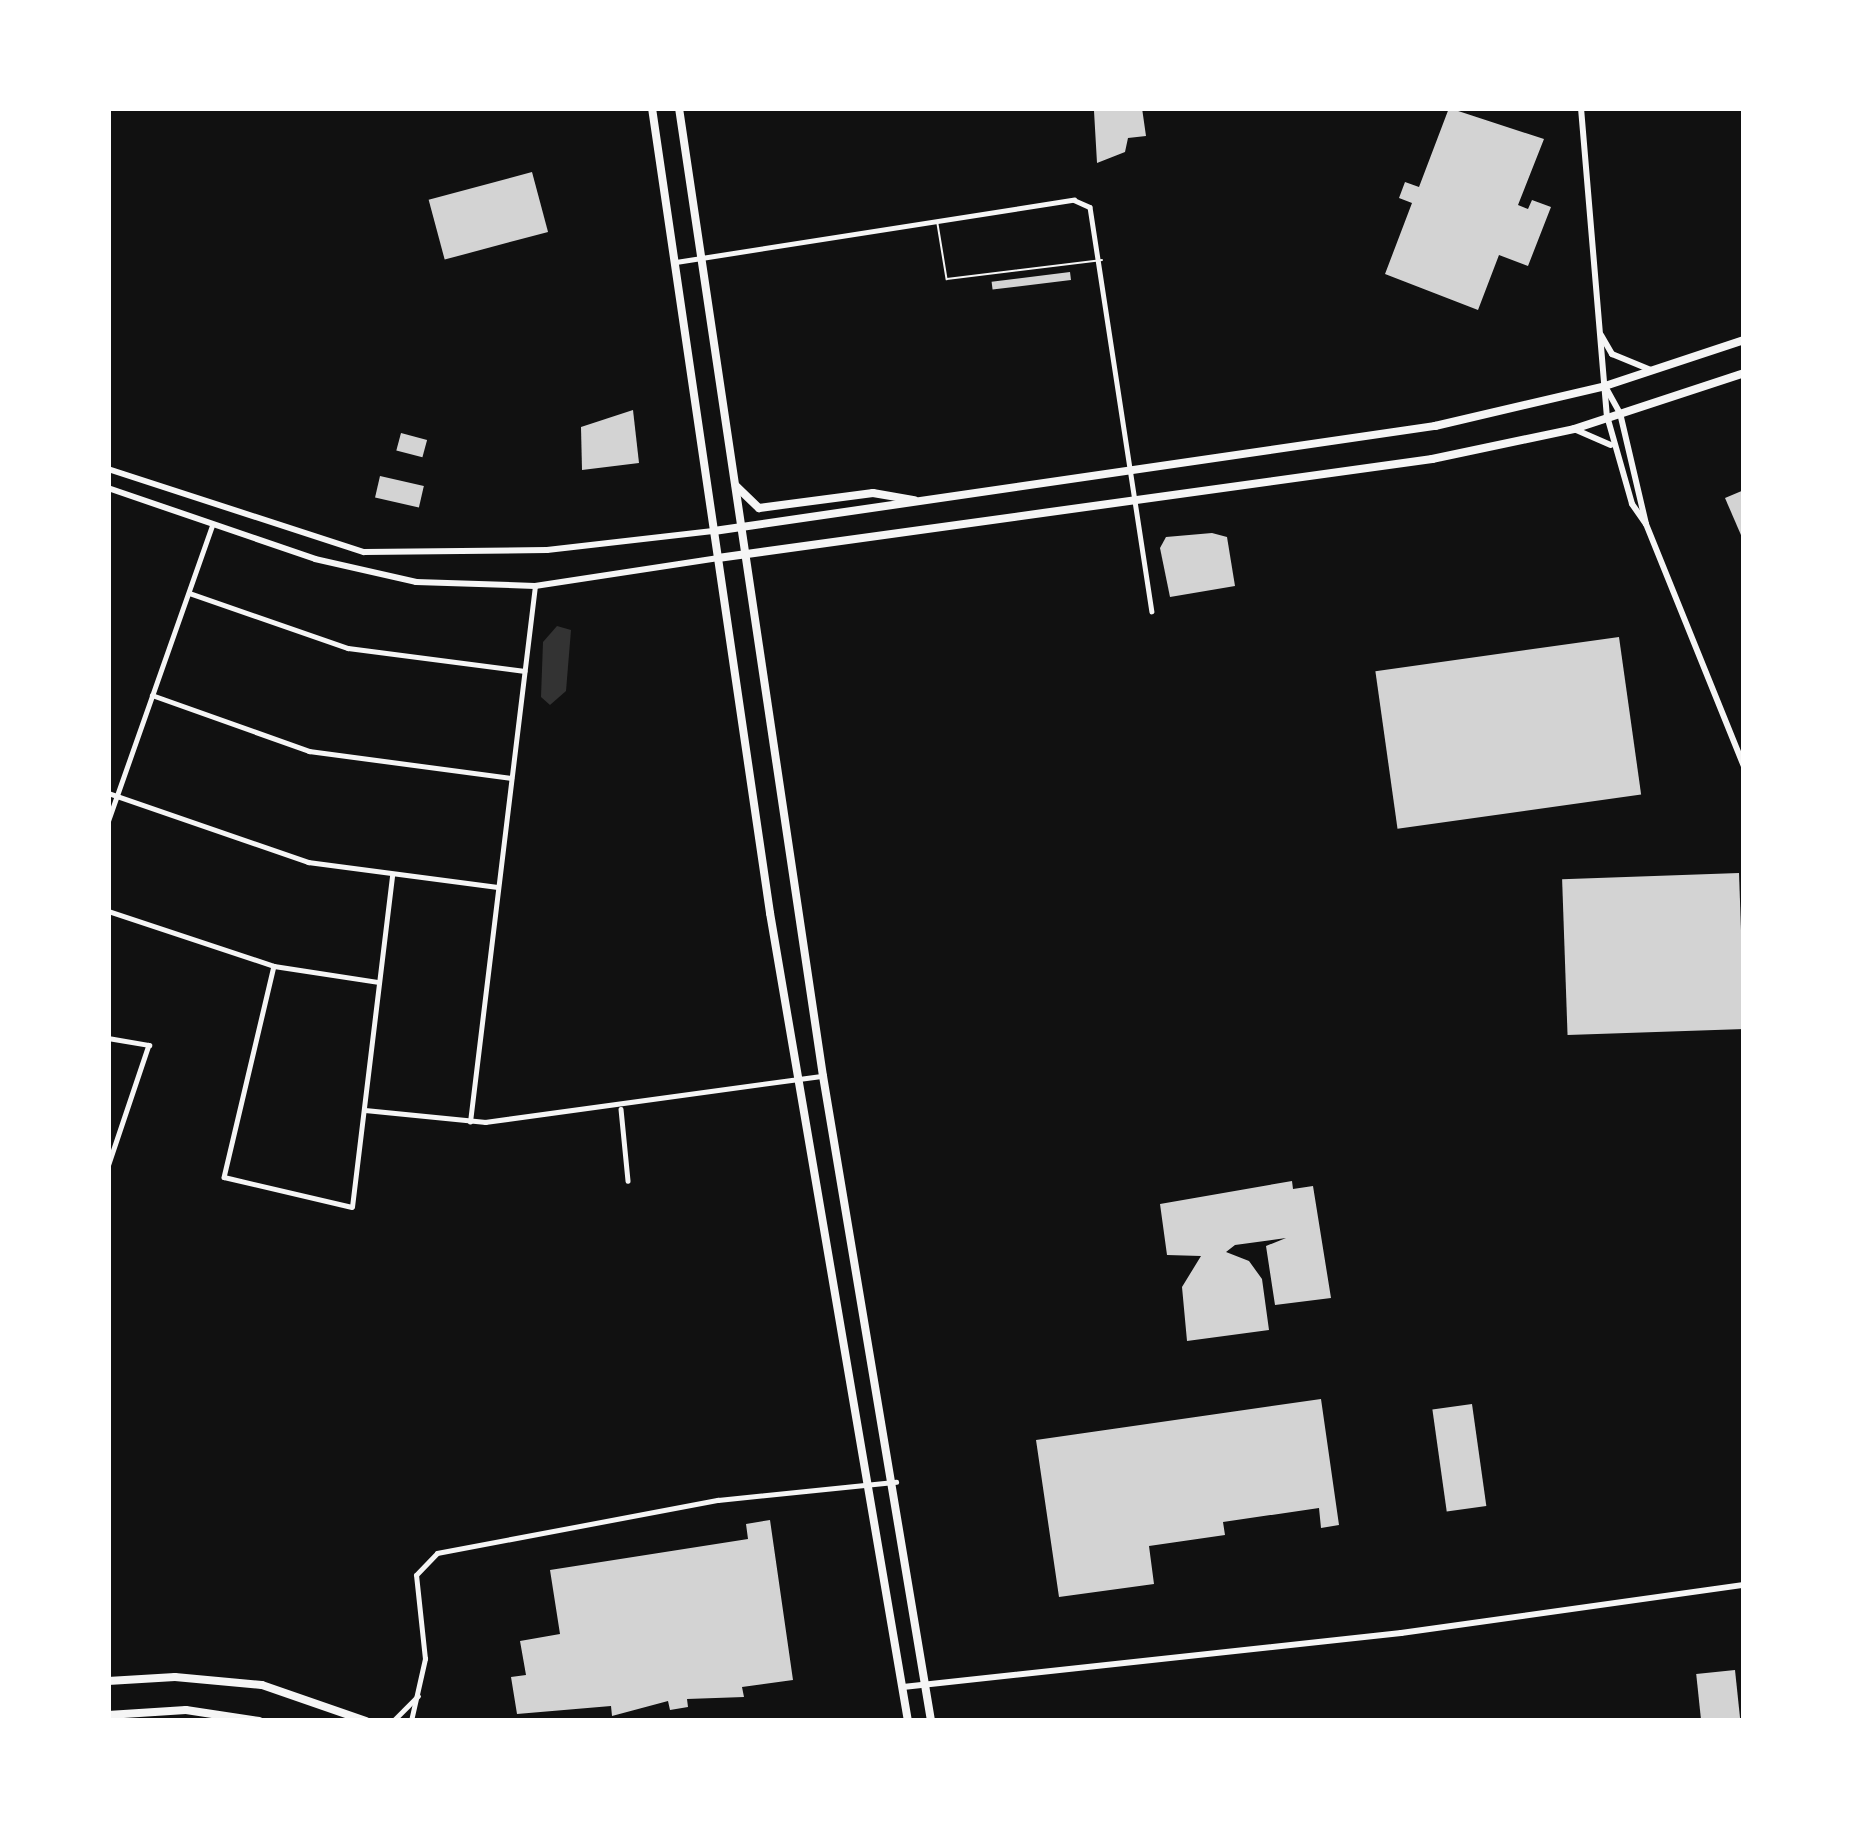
<!DOCTYPE html>
<html>
<head>
<meta charset="utf-8">
<style>
  body { margin:0 }
  #map { position:relative; width:1852px; height:1829px; overflow:hidden; background:#111; font-family:Poppins,sans-serif }
  div>[style] { position:absolute }
  [style*='--x'] { left:calc(var(--x)*1px); top:calc(var(--y)*1px); width:calc(var(--w)*1px); rotate:calc(var(--a)*1deg) }
  .water>* { inset:0; background:#333 }
  .building>* { inset:0; background:#d3d3d3; transform-origin:0 0 }
  .service>* { height:1.5px; margin:-0.75px; padding:0 0.75px; transform-origin:0.75px; border-radius:0.75px; background:#f5f5f5 }
  .minor>* { height:4.5px; margin:-2.25px; padding:0 2.25px; transform-origin:2.25px; border-radius:2.25px; background:#f5f5f5 }
  .tertiary>* { height:6px; margin:-3px; padding:0 3px; transform-origin:3px; border-radius:3px; background:#f5f5f5 }
  .secondary>* { height:6px; margin:-3px; padding:0 3px; transform-origin:3px; border-radius:3px; background:#f5f5f5 }
  .primary>* { height:8px; margin:-4px; padding:0 4px; transform-origin:4px; border-radius:4px; background:#f5f5f5 }
  span { translate:-50% -50%; white-space:nowrap; text-align:center; line-height:1.15; -webkit-text-stroke:9px #fff; paint-order:stroke }
  .frame { position:absolute; inset:0; border:111px solid #fff; pointer-events:none }
</style>
</head>
<body>
<div id="map">
  <div class="water">
    <div style="clip-path:polygon(557px 626px,571px 630px,566px 691px,550px 705px,541px 697px,543px 642px)"></div>
  </div>
  <div class="building">
    <div style="clip-path:polygon(1142px 108px,1146px 136px,1128px 138px,1125px 152px,1097px 163px,1094px 111px)"></div>
    <div style="clip-path:polygon(1449px 108px,1544px 139px,1518px 205px,1528px 209px,1532px 200px,1551px 207px,1528px 266px,1499px 255px,1478px 310px,1385px 274px,1412px 203px,1399px 198px,1405px 182px,1419px 187px)"></div>
    <div style="left:532px;top:172px;width:62px;height:107px;rotate:75deg"></div>
    <div style="left:1070px;top:272px;width:8px;height:79px;rotate:83deg"></div>
    <div style="clip-path:polygon(633px 410px,639px 463px,582px 470px,581px 427px)"></div>
    <div style="left:401px;top:433px;width:27px;height:18px;rotate:15deg"></div>
    <div style="left:380px;top:476px;width:45px;height:22px;rotate:13deg"></div>
    <div style="clip-path:polygon(1744px 490px,1744px 542px,1725px 498px)"></div>
    <div style="clip-path:polygon(1212px 533px,1227px 537px,1235px 586px,1170px 597px,1160px 548px,1166px 537px)"></div>
    <div style="left:1619px;top:637px;width:159px;height:246px;rotate:82deg"></div>
    <div style="left:1739px;top:873px;width:156px;height:177px;rotate:88deg"></div>
    <div style="clip-path:polygon(1292px 1181px,1293px 1189px,1313px 1186px,1331px 1298px,1275px 1305px,1266px 1246px,1286px 1238px,1235px 1245px,1226px 1252px,1249px 1261px,1262px 1279px,1269px 1330px,1187px 1341px,1182px 1287px,1201px 1256px,1167px 1255px,1160px 1204px)"></div>
    <div style="clip-path:polygon(1321px 1399px,1339px 1525px,1321px 1528px,1319px 1508px,1223px 1522px,1225px 1535px,1149px 1546px,1154px 1584px,1059px 1597px,1036px 1440px)"></div>
    <div style="left:1472px;top:1404px;width:103px;height:40px;rotate:82deg"></div>
    <div style="clip-path:polygon(770px 1520px,793px 1680px,742px 1687px,744px 1697px,687px 1699px,688px 1707px,670px 1710px,668px 1701px,612px 1716px,611px 1706px,517px 1714px,511px 1677px,526px 1675px,520px 1641px,560px 1634px,550px 1570px,748px 1539px,746px 1524px)"></div>
    <div style="left:1735px;top:1670px;width:51px;height:39px;rotate:84deg"></div>
  </div>
  <div class="service">
    <div style="--x:938;--y:224;--w:56;--a:80.7"></div>
    <div style="--x:947;--y:279;--w:156;--a:-7"></div>
  </div>
  <div class="minor">
    <div style="--x:676;--y:262;--w:403;--a:-8.9"></div>
    <div style="--x:1074;--y:200;--w:17;--a:24"></div>
    <div style="--x:1090;--y:207;--w:409;--a:81.3"></div>
    <div style="--x:189;--y:593;--w:168;--a:19.1"></div>
    <div style="--x:348;--y:648;--w:178;--a:7.4"></div>
    <div style="--x:152;--y:695;--w:167;--a:19.6"></div>
    <div style="--x:309;--y:751;--w:204;--a:7.6"></div>
    <div style="--x:108;--y:793;--w:212;--a:19"></div>
    <div style="--x:308;--y:862;--w:191;--a:7.5"></div>
    <div style="--x:108;--y:821;--w:313;--a:-70.6"></div>
    <div style="--x:108;--y:911;--w:175;--a:18.3"></div>
    <div style="--x:274;--y:966;--w:106;--a:8.7"></div>
    <div style="--x:274;--y:966;--w:217;--a:103.3"></div>
    <div style="--x:224;--y:1177;--w:131;--a:13.2"></div>
    <div style="--x:352;--y:1207;--w:334;--a:-83.1"></div>
    <div style="--x:108;--y:1038;--w:42;--a:9.7"></div>
    <div style="--x:149;--y:1045;--w:129;--a:108.6"></div>
    <div style="--x:621;--y:1109;--w:72;--a:84.4"></div>
    <div style="--x:365;--y:1110;--w:121;--a:5.7"></div>
    <div style="--x:485;--y:1122;--w:341;--a:-7.8"></div>
    <div style="--x:470;--y:1122;--w:540;--a:-83.09"></div>
    <div style="--x:393;--y:1721;--w:35;--a:-45"></div>
    <div style="--x:411;--y:1721;--w:64;--a:-77.3"></div>
    <div style="--x:425;--y:1659;--w:84;--a:-96.1"></div>
    <div style="--x:416;--y:1575;--w:30;--a:-46"></div>
    <div style="--x:437;--y:1553;--w:286;--a:-10.7"></div>
    <div style="--x:718;--y:1500;--w:179;--a:-5.8"></div>
  </div>
  <div class="tertiary">
    <div style="--x:1581;--y:108;--w:309;--a:85.2"></div>
    <div style="--x:1607;--y:416;--w:91;--a:74.1"></div>
    <div style="--x:1632;--y:504;--w:24;--a:55"></div>
    <div style="--x:1601;--y:335;--w:22;--a:60"></div>
    <div style="--x:1612;--y:354;--w:42;--a:22.3"></div>
    <div style="--x:1606;--y:388;--w:29;--a:61"></div>
    <div style="--x:1620;--y:413;--w:114;--a:76.8"></div>
    <div style="--x:1646;--y:524;--w:261;--a:68"></div>
    <div style="--x:1574;--y:429;--w:40;--a:23.4"></div>
    <div style="--x:903;--y:1687;--w:501;--a:-6.19"></div>
    <div style="--x:1401;--y:1633;--w:346;--a:-8"></div>
  </div>
  <div class="secondary">
    <div style="--x:108;--y:469;--w:269;--a:18"></div>
    <div style="--x:364;--y:552;--w:183;--a:-0.6"></div>
    <div style="--x:547;--y:550;--w:167;--a:-6.5"></div>
    <div style="--x:108;--y:488;--w:219;--a:18.9"></div>
    <div style="--x:315;--y:559;--w:104;--a:12.8"></div>
    <div style="--x:416;--y:582;--w:119;--a:1.9"></div>
    <div style="--x:535;--y:586;--w:184;--a:-8.7"></div>
  </div>
  <div class="primary">
    <div style="--x:652;--y:108;--w:814;--a:81.66"></div>
    <div style="--x:770;--y:913;--w:820;--a:80.31"></div>
    <div style="--x:679;--y:108;--w:979;--a:81.54"></div>
    <div style="--x:823;--y:1076;--w:654;--a:80.49"></div>
    <div style="--x:736;--y:486;--w:32;--a:44"></div>
    <div style="--x:759;--y:508;--w:115;--a:-7.5"></div>
    <div style="--x:873;--y:493;--w:42;--a:9.7"></div>
    <div style="--x:714;--y:531;--w:729;--a:-8.29"></div>
    <div style="--x:1435;--y:426;--w:175;--a:-13.2"></div>
    <div style="--x:1605;--y:386;--w:146;--a:-18.3"></div>
    <div style="--x:718;--y:558;--w:721;--a:-7.89"></div>
    <div style="--x:1432;--y:459;--w:145;--a:-11.9"></div>
    <div style="--x:1574;--y:429;--w:179;--a:-18.2"></div>
    <div style="--x:108;--y:1681;--w:67;--a:-3.4"></div>
    <div style="--x:175;--y:1677;--w:87;--a:5.3"></div>
    <div style="--x:262;--y:1685;--w:110;--a:19.1"></div>
    <div style="--x:108;--y:1715;--w:78;--a:-3.7"></div>
    <div style="--x:186;--y:1710;--w:74;--a:8.6"></div>
  </div>
  <div class="frame"></div>
</div>
</body>
</html>
